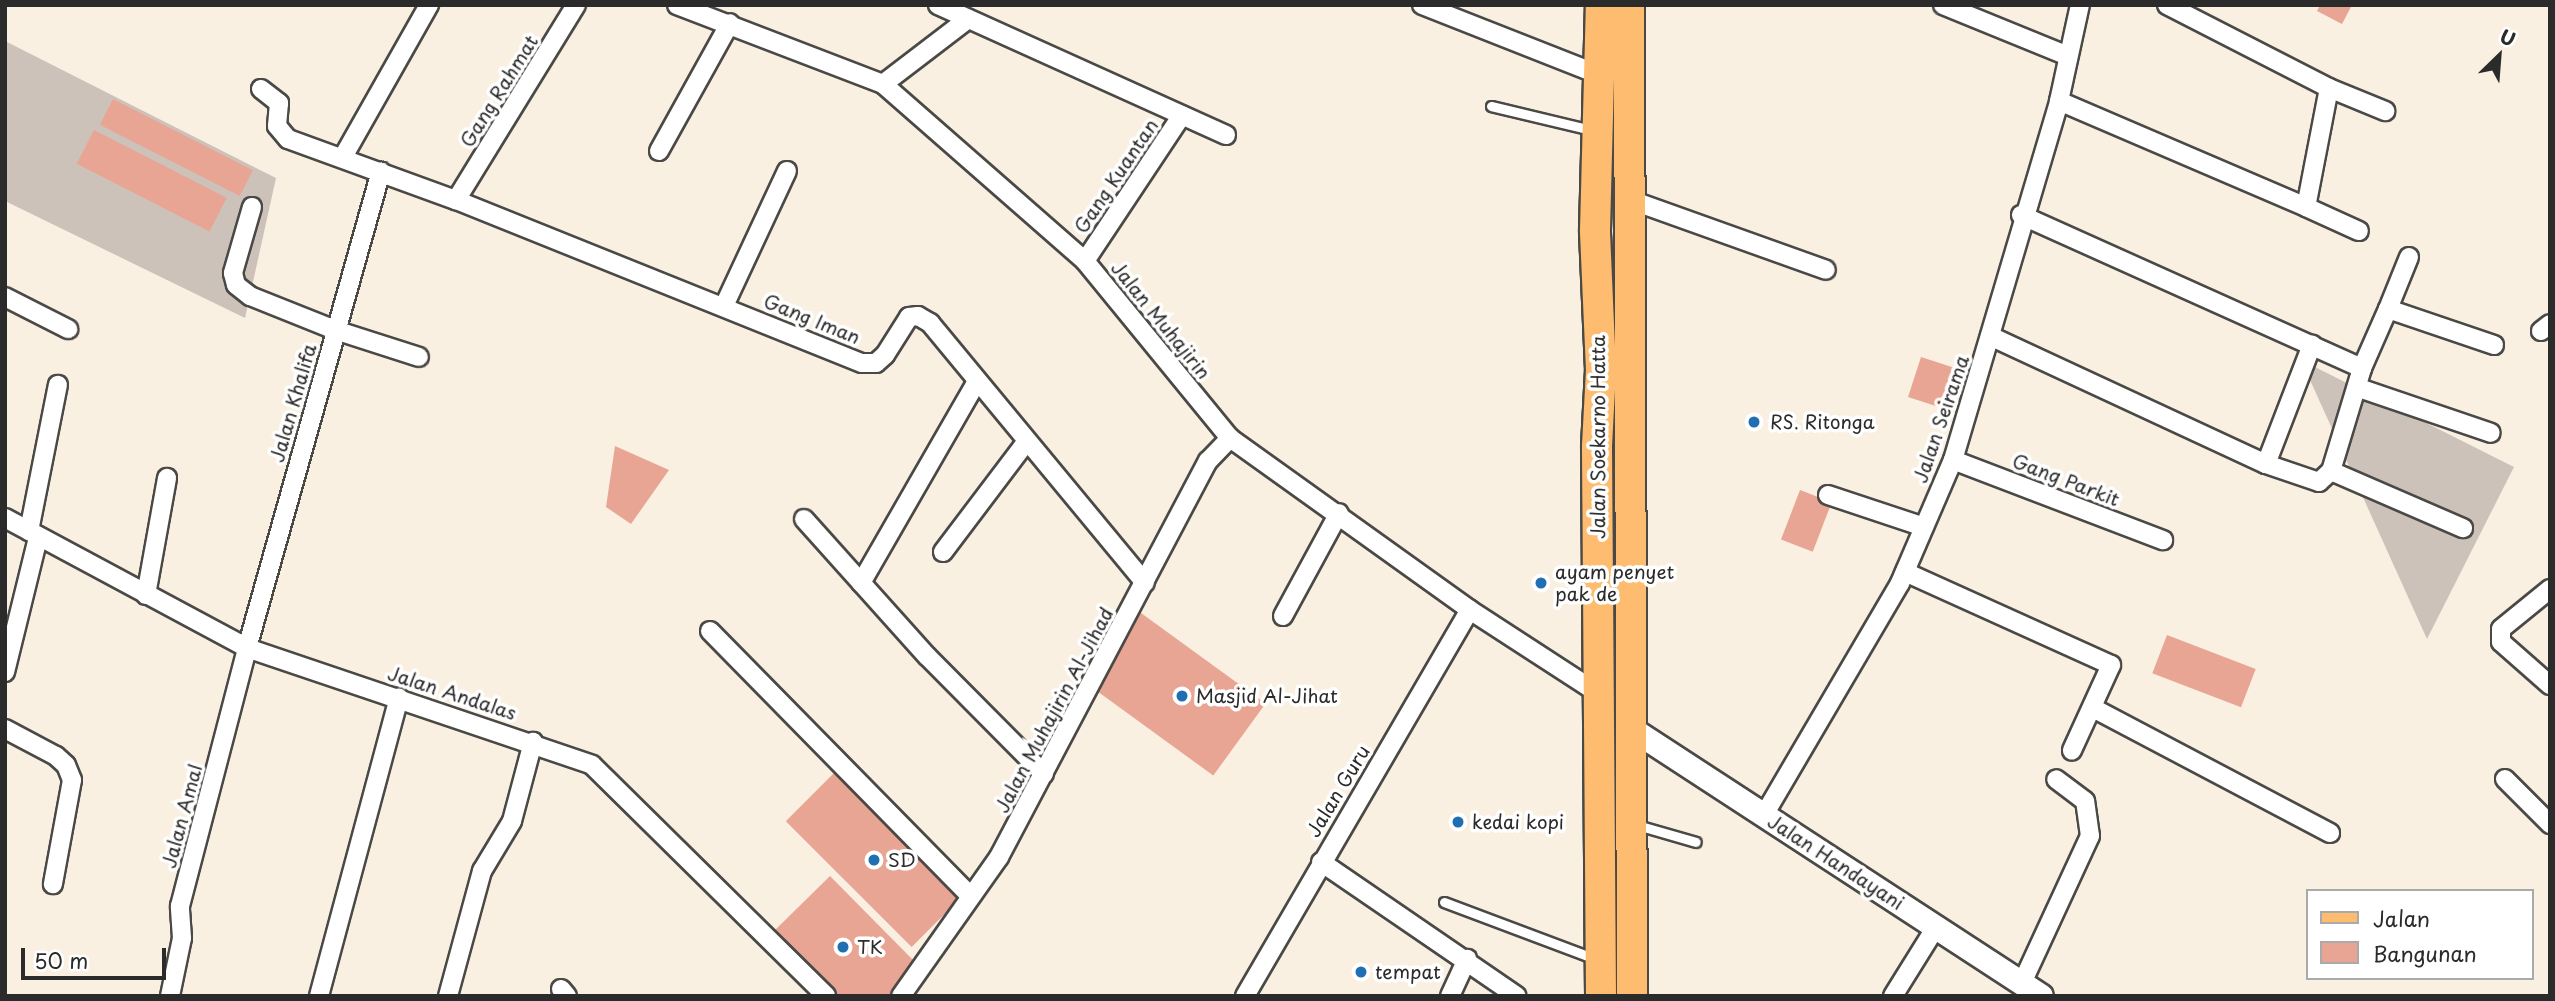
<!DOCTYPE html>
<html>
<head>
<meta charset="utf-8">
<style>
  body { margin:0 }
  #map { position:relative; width:2555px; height:1001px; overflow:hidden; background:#f9f0e1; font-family:"Playpen Sans",sans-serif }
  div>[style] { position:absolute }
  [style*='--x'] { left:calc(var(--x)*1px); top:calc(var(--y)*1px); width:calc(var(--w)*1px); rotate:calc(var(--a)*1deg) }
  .industrial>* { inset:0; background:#ccc2b9 }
  .building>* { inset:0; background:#e9a594; transform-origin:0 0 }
  .roads { filter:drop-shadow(2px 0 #4a4946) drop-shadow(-2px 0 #4a4946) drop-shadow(0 2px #4a4946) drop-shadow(0 -2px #4a4946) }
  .service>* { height:9px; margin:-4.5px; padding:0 4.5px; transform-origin:4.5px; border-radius:4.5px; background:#fff }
  .minor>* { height:18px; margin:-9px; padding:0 9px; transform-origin:9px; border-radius:9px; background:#fff }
  .tertiary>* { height:23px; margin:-11.5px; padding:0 11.5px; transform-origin:11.5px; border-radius:11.5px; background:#fff }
  .primary>* { height:30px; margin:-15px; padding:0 15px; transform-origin:15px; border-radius:15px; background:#fdbc6f }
  .dots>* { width:19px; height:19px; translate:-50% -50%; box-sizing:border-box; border:4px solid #fff; border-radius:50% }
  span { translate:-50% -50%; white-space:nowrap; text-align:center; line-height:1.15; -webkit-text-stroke:7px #fff; paint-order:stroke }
  .street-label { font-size:19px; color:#2b2b2b }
  .poi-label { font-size:19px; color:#2b2b2b }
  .left { translate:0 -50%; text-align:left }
  .frame { position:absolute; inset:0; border:7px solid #2b2b2b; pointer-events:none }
  .legend { position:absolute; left:2306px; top:889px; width:228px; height:91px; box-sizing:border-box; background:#fff; border:2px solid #aaa; margin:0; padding:9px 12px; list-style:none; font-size:21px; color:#2b2b2b }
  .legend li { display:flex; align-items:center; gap:14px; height:35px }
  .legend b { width:35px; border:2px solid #aaa }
  .north { position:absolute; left:2464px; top:21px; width:70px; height:70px; -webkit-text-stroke:5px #fff; paint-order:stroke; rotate:25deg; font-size:19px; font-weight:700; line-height:28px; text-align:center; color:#2b2b2b }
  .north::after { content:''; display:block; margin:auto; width:24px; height:32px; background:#2b2b2b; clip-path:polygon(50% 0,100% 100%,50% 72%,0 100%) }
  .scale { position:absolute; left:21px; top:948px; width:145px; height:32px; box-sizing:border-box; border:4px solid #2b2b2b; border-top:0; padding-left:9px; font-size:21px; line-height:24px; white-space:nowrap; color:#2b2b2b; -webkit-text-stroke:5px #fff; paint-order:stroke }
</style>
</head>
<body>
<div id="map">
  <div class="industrial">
    <div style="clip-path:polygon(5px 41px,276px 178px,245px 318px,5px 201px)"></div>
    <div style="clip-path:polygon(2301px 360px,2514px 467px,2427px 639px)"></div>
  </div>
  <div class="building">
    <div style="clip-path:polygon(2320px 5px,2352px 5px,2342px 24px,2317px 11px)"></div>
    <div style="left:113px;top:99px;width:157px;height:29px;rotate:27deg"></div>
    <div style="left:94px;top:130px;width:149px;height:38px;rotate:27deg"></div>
    <div style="left:1921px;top:357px;width:43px;height:42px;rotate:18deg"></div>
    <div style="clip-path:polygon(615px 446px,669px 470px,631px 524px,606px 507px)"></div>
    <div style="left:1800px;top:490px;width:34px;height:53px;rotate:21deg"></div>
    <div style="left:1141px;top:613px;width:154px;height:89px;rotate:36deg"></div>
    <div style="left:2167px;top:635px;width:95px;height:41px;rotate:21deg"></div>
    <div style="left:836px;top:771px;width:178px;height:71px;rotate:45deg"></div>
    <div style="clip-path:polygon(830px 876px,914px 961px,888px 996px,836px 996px,772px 933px)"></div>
  </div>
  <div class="roads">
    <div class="service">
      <div style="--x:1491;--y:106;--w:107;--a:13.5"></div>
      <div style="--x:1637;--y:825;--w:61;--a:16.1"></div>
      <div style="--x:1444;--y:902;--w:162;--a:20.6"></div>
    </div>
    <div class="minor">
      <div style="--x:677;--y:5;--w:221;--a:21"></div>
      <div style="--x:883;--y:84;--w:269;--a:41.2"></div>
      <div style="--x:1085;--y:261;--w:229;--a:50.7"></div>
      <div style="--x:1230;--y:438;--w:295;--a:35.6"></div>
      <div style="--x:1470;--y:610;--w:153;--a:33"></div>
      <div style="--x:938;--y:5;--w:316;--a:24.3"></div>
      <div style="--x:1422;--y:5;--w:188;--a:21.5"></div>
      <div style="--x:1943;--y:5;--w:135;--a:22.2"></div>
      <div style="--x:2167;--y:5;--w:182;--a:27.1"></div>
      <div style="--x:2329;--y:88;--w:61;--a:22.3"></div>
      <div style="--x:883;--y:84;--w:107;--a:-37.4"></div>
      <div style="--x:2329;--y:88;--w:121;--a:100.9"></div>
      <div style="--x:2306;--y:207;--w:58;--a:24.4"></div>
      <div style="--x:261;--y:89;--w:23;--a:38"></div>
      <div style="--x:279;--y:103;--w:23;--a:95"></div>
      <div style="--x:277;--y:126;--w:17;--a:50"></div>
      <div style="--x:288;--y:139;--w:179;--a:20"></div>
      <div style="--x:456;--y:200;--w:437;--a:21.9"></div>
      <div style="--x:862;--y:363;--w:14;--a:0"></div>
      <div style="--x:876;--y:363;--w:12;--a:-42"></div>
      <div style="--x:885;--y:355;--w:45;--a:-57.7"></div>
      <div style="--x:909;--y:317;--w:9;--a:-6"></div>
      <div style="--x:918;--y:316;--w:14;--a:30"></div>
      <div style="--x:930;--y:323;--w:337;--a:50.4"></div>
      <div style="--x:2059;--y:101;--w:269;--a:23.2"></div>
      <div style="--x:659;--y:151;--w:146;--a:-61"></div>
      <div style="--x:343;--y:157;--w:175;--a:-60.5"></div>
      <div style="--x:1628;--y:199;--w:210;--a:19.7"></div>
      <div style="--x:456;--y:200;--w:229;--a:-58.4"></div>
      <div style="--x:252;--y:207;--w:69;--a:106.1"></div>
      <div style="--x:233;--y:273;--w:12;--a:76"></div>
      <div style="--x:236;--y:285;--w:18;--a:38"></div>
      <div style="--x:250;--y:296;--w:92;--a:21.8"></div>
      <div style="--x:335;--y:330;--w:88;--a:17.8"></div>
      <div style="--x:2021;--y:215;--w:374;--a:24.2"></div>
      <div style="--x:1085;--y:261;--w:175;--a:-56.4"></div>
      <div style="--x:5;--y:297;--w:71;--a:26.9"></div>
      <div style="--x:724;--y:306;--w:149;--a:-65"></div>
      <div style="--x:2388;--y:309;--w:56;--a:-68"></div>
      <div style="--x:2541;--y:331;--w:11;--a:-38"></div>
      <div style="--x:1990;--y:336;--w:304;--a:24.9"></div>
      <div style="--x:2266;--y:464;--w:56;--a:18.8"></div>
      <div style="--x:2319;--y:482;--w:16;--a:-43"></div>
      <div style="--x:2331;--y:471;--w:108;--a:-73.2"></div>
      <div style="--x:2362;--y:368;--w:64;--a:-66.2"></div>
      <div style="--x:2388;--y:309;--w:112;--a:18.8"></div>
      <div style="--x:2359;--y:388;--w:139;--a:18.8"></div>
      <div style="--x:1953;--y:460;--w:225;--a:20.9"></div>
      <div style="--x:2266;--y:464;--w:128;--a:-68.9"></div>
      <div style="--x:2331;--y:471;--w:144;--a:23.4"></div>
      <div style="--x:1828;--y:495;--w:101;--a:18.4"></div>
      <div style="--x:5;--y:518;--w:275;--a:28.2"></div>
      <div style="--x:247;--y:648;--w:364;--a:18.7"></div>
      <div style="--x:592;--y:765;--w:329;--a:44.6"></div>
      <div style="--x:804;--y:519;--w:184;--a:48.1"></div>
      <div style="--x:927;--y:656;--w:166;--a:45.2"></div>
      <div style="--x:29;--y:531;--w:149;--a:-78.8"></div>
      <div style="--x:943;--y:552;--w:139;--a:-52.9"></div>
      <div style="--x:1905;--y:572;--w:226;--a:24.3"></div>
      <div style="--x:2111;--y:665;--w:94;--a:114.6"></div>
      <div style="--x:861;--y:583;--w:233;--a:-60.1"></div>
      <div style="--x:2550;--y:589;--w:63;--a:140.8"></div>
      <div style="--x:2501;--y:629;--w:13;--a:90"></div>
      <div style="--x:2501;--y:642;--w:65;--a:41.3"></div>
      <div style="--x:146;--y:595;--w:119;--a:-79.8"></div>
      <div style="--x:1283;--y:616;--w:117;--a:-61.5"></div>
      <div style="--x:710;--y:631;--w:371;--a:45.5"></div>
      <div style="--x:5;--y:672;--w:138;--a:-76.2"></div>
      <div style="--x:2093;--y:708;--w:268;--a:27.8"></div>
      <div style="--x:5;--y:729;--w:58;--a:27.9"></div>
      <div style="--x:56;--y:756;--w:13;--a:42"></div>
      <div style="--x:66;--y:765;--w:16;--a:68"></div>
      <div style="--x:72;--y:780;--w:106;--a:100.4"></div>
      <div style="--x:2505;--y:779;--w:64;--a:45"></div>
      <div style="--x:1764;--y:815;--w:269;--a:-59.6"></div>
      <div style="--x:1900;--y:583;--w:134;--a:-66.7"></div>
      <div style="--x:1953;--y:460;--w:374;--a:-73.5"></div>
      <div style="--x:2059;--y:101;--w:98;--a:-77.7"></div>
      <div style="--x:1321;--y:862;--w:237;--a:34.4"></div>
      <div style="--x:2022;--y:983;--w:162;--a:-65.2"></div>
      <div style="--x:2090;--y:836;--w:35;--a:-98"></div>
      <div style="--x:2085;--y:801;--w:36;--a:-143"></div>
      <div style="--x:561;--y:989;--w:9;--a:49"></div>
      <div style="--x:170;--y:996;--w:59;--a:-78.3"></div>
      <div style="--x:182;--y:938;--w:32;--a:-94"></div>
      <div style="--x:180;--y:906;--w:267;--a:-75.4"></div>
      <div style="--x:247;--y:648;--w:495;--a:-74.3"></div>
      <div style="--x:319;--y:996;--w:309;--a:-75"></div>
      <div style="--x:448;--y:996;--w:130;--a:-74.8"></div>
      <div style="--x:482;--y:871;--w:58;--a:-59"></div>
      <div style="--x:512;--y:821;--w:82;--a:-75.1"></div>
      <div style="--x:901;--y:996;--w:170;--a:-54.8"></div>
      <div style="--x:999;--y:857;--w:448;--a:-62.2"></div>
      <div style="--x:1208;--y:461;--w:32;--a:-46"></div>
      <div style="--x:1245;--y:996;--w:447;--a:-59.8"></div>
      <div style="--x:1450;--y:996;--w:41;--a:-65.3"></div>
      <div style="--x:1893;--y:996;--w:81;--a:-58.1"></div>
    </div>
    <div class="tertiary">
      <div style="--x:1632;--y:729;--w:488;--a:33.1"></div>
    </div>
    <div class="primary">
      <div style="--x:1629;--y:5;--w:991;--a:89.83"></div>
      <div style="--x:1601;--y:996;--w:550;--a:-90.42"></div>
      <div style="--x:1597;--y:446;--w:76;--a:-87"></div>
      <div style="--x:1601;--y:370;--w:140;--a:-92.5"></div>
      <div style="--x:1595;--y:230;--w:225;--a:-88.5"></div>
    </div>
  </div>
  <div class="dots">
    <div style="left:1754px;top:422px;background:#1f6fb2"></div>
    <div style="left:1541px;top:583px;background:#1f6fb2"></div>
    <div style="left:1182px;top:696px;background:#1f6fb2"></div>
    <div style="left:1458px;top:822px;background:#1f6fb2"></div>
    <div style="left:874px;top:860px;background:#1f6fb2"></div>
    <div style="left:843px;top:947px;background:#1f6fb2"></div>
    <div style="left:1361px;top:972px;background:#1f6fb2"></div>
  </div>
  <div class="street-label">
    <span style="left:499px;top:91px;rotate:-58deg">Gang Rahmat</span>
    <span style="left:1116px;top:176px;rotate:-56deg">Gang Kuantan</span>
    <span style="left:812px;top:319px;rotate:22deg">Gang Iman</span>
    <span style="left:1161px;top:320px;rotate:51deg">Jalan Muhajirin</span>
    <span style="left:293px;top:403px;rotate:-74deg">Jalan Khalifa</span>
    <span style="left:1941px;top:419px;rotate:-71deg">Jalan Seirama</span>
    <span style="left:1598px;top:437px;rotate:-90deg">Jalan Soekarno Hatta</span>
    <span style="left:2066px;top:480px;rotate:21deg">Gang Parkit</span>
    <span style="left:452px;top:693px;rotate:18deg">Jalan Andalas</span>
    <span style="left:1054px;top:710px;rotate:-62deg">Jalan Muhajirin Al-Jihad</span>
    <span style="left:1338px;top:791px;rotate:-59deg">Jalan Guru</span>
    <span style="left:182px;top:816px;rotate:-75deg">Jalan Amal</span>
    <span style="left:1836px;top:862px;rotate:33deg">Jalan Handayani</span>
  </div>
  <div class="poi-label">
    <span class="left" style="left:1770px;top:422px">RS. Ritonga</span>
    <span class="left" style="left:1555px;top:583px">ayam penyet<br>pak de</span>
    <span class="left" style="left:1196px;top:696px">Masjid Al-Jihat</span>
    <span class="left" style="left:1472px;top:822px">kedai kopi</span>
    <span class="left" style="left:888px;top:860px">SD</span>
    <span class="left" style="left:857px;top:947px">TK</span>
    <span class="left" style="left:1375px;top:972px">tempat</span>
  </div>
  <div class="frame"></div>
  <ul class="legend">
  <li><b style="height:9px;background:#fdbc6f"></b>Jalan</li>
  <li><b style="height:19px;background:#e9a594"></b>Bangunan</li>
  </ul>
  <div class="north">U</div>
  <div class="scale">50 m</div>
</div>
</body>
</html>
